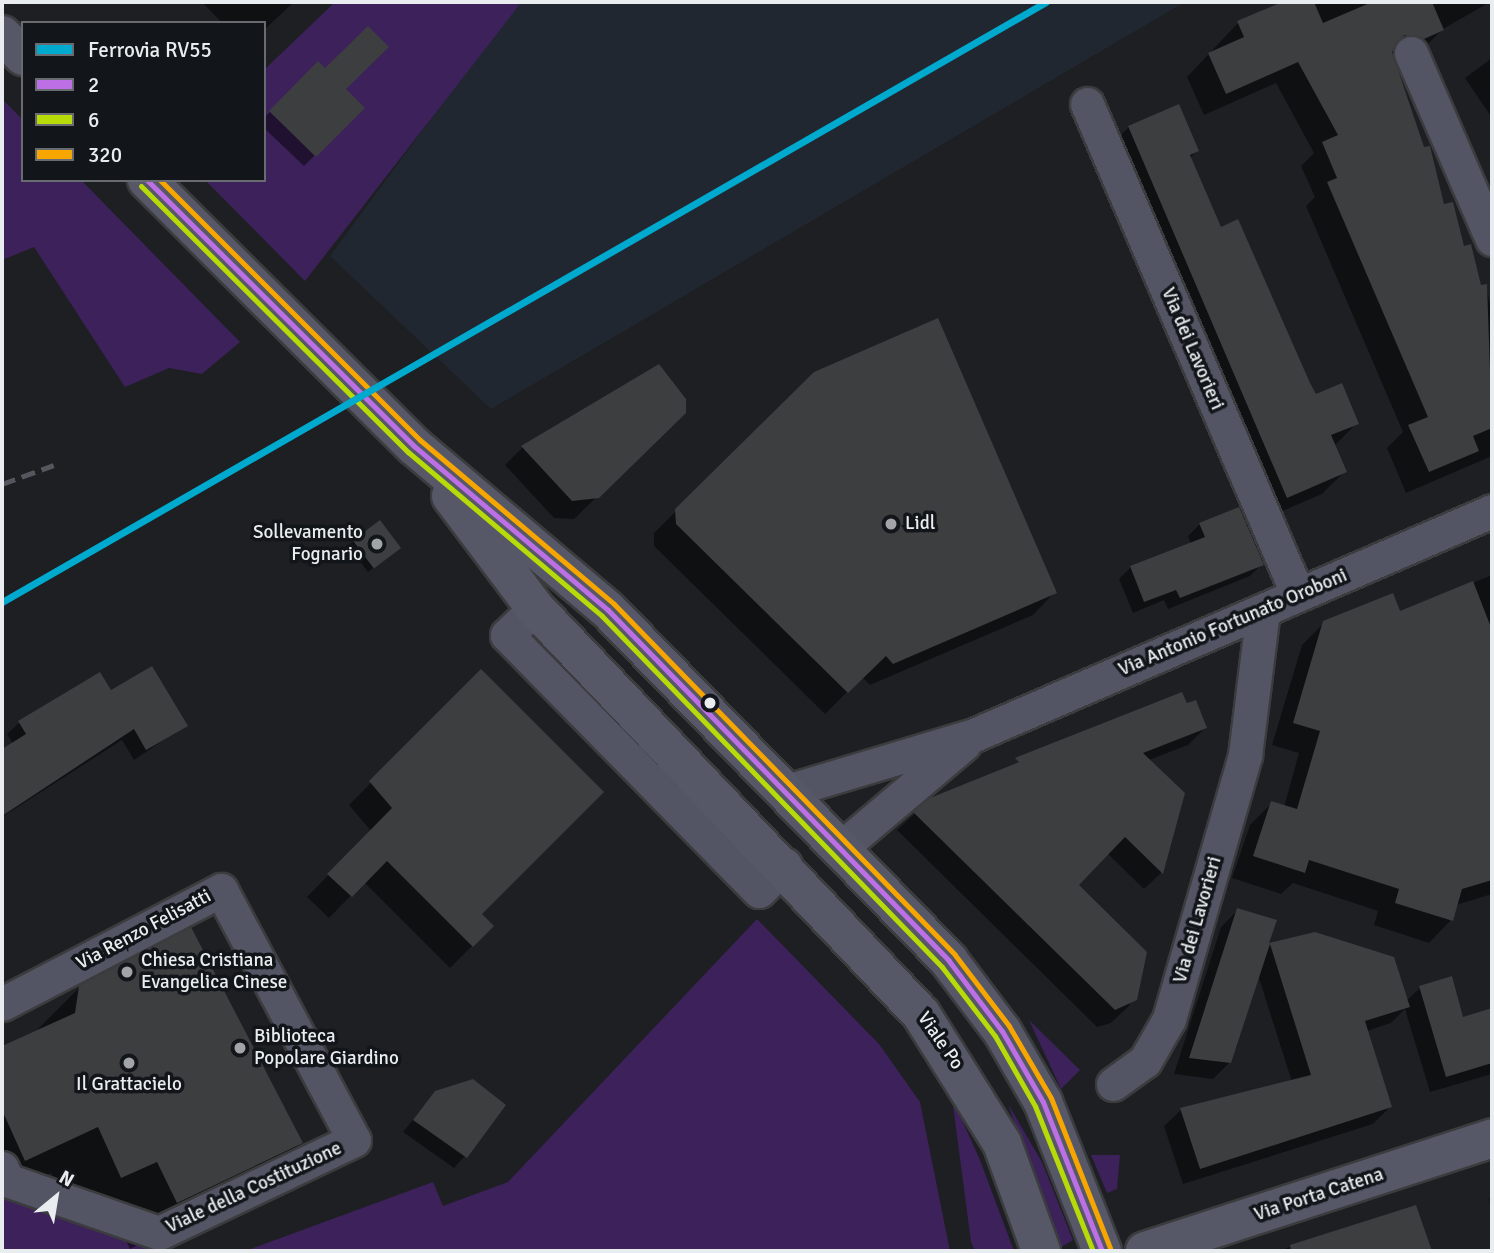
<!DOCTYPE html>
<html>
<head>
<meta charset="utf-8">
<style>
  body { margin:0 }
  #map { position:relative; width:1494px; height:1253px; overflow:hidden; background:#1d1f22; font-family:Signika,sans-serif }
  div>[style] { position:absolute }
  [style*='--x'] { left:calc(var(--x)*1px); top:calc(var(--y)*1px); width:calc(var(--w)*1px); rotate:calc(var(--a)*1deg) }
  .built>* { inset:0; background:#212730 }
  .green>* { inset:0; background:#3d215a }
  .shadow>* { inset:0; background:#0007 }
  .building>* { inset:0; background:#3c3e40; transform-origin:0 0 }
  .roads { filter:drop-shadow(2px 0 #3b3c3e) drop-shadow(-2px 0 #3b3c3e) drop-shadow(0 2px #3b3c3e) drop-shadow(0 -2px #3b3c3e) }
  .street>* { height:33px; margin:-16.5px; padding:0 16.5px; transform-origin:16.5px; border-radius:16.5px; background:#545564 }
  .secondary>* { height:38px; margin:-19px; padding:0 19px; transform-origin:19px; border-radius:19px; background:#565868 }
  .rail>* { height:5px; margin-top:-2.5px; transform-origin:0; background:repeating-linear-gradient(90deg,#55565e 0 14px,transparent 0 21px) }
  .bus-1>* { height:5px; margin:-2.5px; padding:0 2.5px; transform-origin:2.5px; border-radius:2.5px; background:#bd70e5 }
  .bus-2>* { height:5px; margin:-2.5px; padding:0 2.5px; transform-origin:2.5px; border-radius:2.5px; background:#b6db09 }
  .bus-3>* { height:5px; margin:-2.5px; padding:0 2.5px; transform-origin:2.5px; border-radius:2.5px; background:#f7a600 }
  .rail-1>* { height:7px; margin:-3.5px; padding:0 3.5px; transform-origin:3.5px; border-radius:3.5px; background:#00a9ce }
  .dots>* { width:19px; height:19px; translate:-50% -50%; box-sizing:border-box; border:4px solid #12161a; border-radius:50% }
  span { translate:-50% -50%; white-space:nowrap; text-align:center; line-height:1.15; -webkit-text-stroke:7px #12161a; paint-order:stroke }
  .street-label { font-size:19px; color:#eaedf0 }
  .poi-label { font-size:19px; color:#eaedf0 }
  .left { translate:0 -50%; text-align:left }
  .right { translate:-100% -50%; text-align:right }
  .frame { position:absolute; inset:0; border:4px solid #eaedf0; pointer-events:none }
  .legend { position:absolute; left:21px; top:21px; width:245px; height:161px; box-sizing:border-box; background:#12161a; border:2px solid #686c70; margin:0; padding:9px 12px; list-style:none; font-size:21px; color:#eaedf0 }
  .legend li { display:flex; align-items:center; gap:14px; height:35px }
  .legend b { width:35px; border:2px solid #686c70 }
  .north { position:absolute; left:21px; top:1162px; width:70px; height:70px; -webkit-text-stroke:5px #12161a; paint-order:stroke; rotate:30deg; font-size:19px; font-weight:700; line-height:28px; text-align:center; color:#eaedf0 }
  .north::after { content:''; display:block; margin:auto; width:24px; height:32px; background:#eaedf0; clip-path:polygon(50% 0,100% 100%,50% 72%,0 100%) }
</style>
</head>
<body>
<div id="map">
  <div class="built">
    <div style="clip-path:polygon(517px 2px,1185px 2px,491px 409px,330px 256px)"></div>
  </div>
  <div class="green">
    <div style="clip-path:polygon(335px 2px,520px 4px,305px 281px,205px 180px,264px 180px,264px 70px)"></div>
    <div style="clip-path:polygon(2px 99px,23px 120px,23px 180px,81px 180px,240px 342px,202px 374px,169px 368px,125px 387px,34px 247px,2px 260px)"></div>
    <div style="clip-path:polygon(757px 919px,879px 1044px,920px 1102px,950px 1251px,245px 1251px,433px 1182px,443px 1206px,508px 1182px)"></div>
    <div style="clip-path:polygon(1029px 1020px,1080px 1070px,1061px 1089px)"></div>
    <div style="clip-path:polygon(952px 1098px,980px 1160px,1014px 1251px,975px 1251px,971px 1242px)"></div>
    <div style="clip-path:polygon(1008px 1104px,1042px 1162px,1073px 1240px,1058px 1249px)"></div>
    <div style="clip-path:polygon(1091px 1155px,1120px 1155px,1117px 1189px,1107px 1193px)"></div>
    <div style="clip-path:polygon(2px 1192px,173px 1251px,2px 1251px)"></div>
  </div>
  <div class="shadow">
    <div style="clip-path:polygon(202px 2px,294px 2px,264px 30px,264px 23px,222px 23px)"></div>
    <div style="clip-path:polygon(1280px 2px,1490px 2px,1443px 29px,1420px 52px,1391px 59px,1443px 206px,1480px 287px,1486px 286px,1492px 313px,1492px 456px,1406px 493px,1387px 448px,1403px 432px,1306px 206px,1315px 197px,1301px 166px,1314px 153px,1276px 83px,1204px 115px,1187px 77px,1238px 23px)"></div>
    <div style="clip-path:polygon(1492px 58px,1492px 118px,1465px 78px)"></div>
    <div style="clip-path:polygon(318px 64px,362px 108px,304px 166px,264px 128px,264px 118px)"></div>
    <div style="clip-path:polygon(1129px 127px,1197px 151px,1189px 159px,1220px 229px,1316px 396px,1357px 423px,1334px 446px,1345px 471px,1322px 494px,1264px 519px,1106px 150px)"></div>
    <div style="clip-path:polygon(659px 367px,669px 427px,574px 519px,554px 518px,505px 465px,522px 448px)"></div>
    <div style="clip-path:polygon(815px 373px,1055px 592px,1033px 615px,870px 685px,862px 677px,825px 714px,654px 546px,654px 533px)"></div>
    <div style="clip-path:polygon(1200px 524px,1262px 564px,1250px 576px,1168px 609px,1164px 600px,1133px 613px,1119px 579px,1131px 567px,1191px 544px,1188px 536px)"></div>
    <div style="clip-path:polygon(354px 541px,393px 553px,368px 572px,349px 547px)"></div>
    <div style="clip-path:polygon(1492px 575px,1492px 894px,1456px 905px,1451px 920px,1429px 943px,1374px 925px,1378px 911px,1293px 883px,1281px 894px,1232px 878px,1250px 825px,1272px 803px,1284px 807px,1299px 753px,1272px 745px,1302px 645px,1324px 623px,1399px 613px)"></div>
    <div style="clip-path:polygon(481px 672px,479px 914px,492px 926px,450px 968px,364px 882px,329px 918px,307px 897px,371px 831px,349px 805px)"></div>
    <div style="clip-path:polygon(111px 693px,186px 725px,134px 760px,122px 740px,2px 817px,2px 751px,13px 744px,7px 734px,19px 723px)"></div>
    <div style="clip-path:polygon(1181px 694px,1205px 728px,1188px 745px,1149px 760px,1183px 794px,1161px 873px,1144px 889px,1107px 853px,1076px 885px,1145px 952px,1129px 1006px,1111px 1023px,1097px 1027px,897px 830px,931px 799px)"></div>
    <div style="clip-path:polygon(1238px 910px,1266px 946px,1315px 934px,1406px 1001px,1420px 988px,1462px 1019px,1492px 1010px,1492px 1074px,1430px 1092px,1405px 1009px,1391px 1023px,1367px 1031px,1390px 1107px,1373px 1124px,1183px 1184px,1164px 1126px,1181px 1110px,1292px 1082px,1258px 975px,1230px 1062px,1213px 1079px,1174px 1074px,1221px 927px)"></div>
    <div style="clip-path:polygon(80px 987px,301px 1143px,254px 1189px,130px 1249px,110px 1207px,74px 1224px,51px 1173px,2px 1195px,2px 1046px,35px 1032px)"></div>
    <div style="clip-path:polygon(436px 1092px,465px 1156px,454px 1168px,403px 1132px)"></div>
    <div style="clip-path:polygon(1492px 1196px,1492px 1213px,1489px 1199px)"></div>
    <div style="clip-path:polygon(1415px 1207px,1430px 1251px,1278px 1251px)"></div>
  </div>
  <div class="building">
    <div style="clip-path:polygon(1282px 2px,1314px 2px,1323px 23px,1372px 2px,1432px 2px,1444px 30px,1424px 39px,1404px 35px,1392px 52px,1424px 147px,1430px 146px,1444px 204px,1453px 202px,1464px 246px,1471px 244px,1481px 285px,1487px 284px,1492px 428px,1473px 436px,1479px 451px,1429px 472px,1408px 425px,1428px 417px,1327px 182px,1337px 178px,1322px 142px,1338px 135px,1298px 62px,1226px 94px,1208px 53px,1244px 37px,1237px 21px)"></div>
    <div style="clip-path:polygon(368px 26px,389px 47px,346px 89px,365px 108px,316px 157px,269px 111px,318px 61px,325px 68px)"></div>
    <div style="clip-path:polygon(1179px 104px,1199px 151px,1190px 155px,1221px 227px,1238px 219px,1310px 383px,1316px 394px,1342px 383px,1359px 424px,1331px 435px,1347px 472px,1287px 498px,1128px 126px)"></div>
    <div style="clip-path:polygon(938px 318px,1057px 593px,893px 664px,886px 656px,848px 693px,676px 524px,675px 509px,814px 372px)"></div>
    <div style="clip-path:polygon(659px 364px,686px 399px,686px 413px,599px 498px,572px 501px,521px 446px)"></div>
    <div style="clip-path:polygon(1239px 507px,1264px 565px,1180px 598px,1176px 590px,1144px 602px,1130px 566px,1205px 537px,1199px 523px)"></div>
    <div style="left:380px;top:520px;width:35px;height:34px;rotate:53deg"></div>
    <div style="clip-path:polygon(1473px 581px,1492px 630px,1492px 880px,1462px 889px,1453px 921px,1395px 903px,1399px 889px,1309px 860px,1305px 873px,1253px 856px,1271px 801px,1297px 809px,1320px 731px,1293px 723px,1323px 621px,1393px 593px,1400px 611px)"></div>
    <div style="clip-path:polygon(152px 666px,188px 726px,146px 750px,134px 729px,2px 816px,2px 749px,26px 734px,18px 721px,100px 672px,111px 690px)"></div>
    <div style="clip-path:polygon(481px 669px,604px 792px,482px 914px,494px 926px,473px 947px,387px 861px,352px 897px,327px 874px,392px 808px,369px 781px)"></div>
    <div style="clip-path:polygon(1182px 692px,1187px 703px,1196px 700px,1207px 728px,1143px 753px,1185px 793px,1163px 874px,1125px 837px,1079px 885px,1147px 952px,1137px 1000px,1115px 1010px,913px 812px,930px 798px,1019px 762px,1015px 758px)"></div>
    <div style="clip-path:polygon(1237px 908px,1277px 920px,1269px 943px,1315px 932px,1394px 957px,1410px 1007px,1365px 1021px,1392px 1107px,1200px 1169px,1180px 1108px,1311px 1075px,1270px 944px,1231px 1063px,1189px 1058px)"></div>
    <div style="clip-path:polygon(191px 927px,303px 1143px,177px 1203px,157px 1162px,121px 1178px,98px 1127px,25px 1161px,2px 1110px,2px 1046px,75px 1013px,79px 986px)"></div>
    <div style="clip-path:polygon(1452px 976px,1463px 1017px,1492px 1008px,1492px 1063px,1446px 1077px,1419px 986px)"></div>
    <div style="clip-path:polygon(473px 1079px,506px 1105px,467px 1158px,413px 1120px,435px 1091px)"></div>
    <div style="clip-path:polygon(1416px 1205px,1432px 1251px,1291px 1251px,1290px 1245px)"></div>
  </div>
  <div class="roads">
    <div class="street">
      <div style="--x:1411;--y:53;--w:203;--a:66.5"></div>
      <div style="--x:1087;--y:104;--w:534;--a:66.75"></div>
      <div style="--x:535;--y:608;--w:39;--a:136"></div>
      <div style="--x:507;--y:635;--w:359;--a:45.5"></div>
      <div style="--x:759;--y:891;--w:37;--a:-45"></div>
      <div style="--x:787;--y:791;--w:195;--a:-16.7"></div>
      <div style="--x:974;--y:735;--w:564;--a:-23.39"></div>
      <div style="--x:842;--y:847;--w:160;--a:-40.2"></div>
      <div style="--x:2;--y:1004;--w:247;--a:-27.5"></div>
      <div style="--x:221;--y:890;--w:283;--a:62"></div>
      <div style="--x:354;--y:1140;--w:216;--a:154.5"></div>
      <div style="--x:159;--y:1233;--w:161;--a:-160.8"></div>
      <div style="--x:7;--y:1180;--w:13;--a:-113"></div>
      <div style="--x:1113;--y:1084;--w:39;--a:-36"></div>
      <div style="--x:1145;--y:1061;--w:48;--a:-60.3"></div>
      <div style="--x:1169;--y:1019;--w:275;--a:-73.9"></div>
      <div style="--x:1245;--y:755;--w:146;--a:-82.9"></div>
    </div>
    <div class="secondary">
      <div style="--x:2;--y:35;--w:30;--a:45"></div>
      <div style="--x:147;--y:180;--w:377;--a:44.9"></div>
      <div style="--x:414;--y:446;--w:254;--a:40.2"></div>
      <div style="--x:608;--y:610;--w:489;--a:45.8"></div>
      <div style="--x:949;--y:961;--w:88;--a:52.9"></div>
      <div style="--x:1002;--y:1031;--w:82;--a:60"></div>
      <div style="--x:1043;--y:1102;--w:160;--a:68.4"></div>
      <div style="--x:451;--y:496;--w:140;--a:53.1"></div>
      <div style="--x:535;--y:608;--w:560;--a:46.45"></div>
      <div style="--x:921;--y:1014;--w:152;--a:57.9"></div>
      <div style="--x:1002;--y:1143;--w:115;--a:70.1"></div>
      <div style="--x:1145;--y:1251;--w:365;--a:-18"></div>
    </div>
  </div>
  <div class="rail">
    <div style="--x:2;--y:484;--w:55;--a:-20.1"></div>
  </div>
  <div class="bus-1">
    <div style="--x:147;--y:180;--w:377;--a:44.9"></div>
    <div style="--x:414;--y:446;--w:254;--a:40.2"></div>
    <div style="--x:608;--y:610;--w:489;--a:45.8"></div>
    <div style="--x:949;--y:961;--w:88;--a:52.9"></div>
    <div style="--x:1002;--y:1031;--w:82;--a:60"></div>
    <div style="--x:1043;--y:1102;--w:160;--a:68.4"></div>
  </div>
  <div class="bus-2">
    <div style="--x:141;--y:186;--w:377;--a:44.9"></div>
    <div style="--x:408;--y:452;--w:254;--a:40.2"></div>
    <div style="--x:602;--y:616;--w:489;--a:45.9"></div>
    <div style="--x:942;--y:967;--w:87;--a:52.5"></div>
    <div style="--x:995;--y:1036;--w:81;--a:60.3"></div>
    <div style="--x:1035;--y:1106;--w:156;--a:68.2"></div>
  </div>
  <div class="bus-3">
    <div style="--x:160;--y:180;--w:368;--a:45"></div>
    <div style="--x:420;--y:440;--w:254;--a:40.2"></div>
    <div style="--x:614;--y:604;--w:489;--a:45.8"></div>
    <div style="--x:955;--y:955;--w:89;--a:52.7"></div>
    <div style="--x:1009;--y:1026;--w:83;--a:59.7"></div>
    <div style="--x:1051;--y:1098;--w:161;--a:68.5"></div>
  </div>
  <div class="rail-1">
    <div style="--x:2;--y:602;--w:1204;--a:-29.89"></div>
  </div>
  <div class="dots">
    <div style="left:891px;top:524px;background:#a2a5a8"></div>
    <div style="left:377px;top:544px;background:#a2a5a8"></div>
    <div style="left:710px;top:703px;background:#eaedf0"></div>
    <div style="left:127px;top:972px;background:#a2a5a8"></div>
    <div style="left:240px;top:1048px;background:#a2a5a8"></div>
    <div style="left:129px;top:1063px;background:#a2a5a8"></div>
  </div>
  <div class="street-label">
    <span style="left:1192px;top:349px;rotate:67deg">Via dei Lavorieri</span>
    <span style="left:1233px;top:623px;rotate:-23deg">Via Antonio Fortunato Oroboni</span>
    <span style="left:1198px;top:920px;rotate:-74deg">Via dei Lavorieri</span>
    <span style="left:144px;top:930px;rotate:-28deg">Via Renzo Felisatti</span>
    <span style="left:940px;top:1041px;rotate:55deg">Viale Po</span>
    <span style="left:254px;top:1188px;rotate:-25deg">Viale della Costituzione</span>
    <span style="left:1319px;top:1195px;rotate:-18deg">Via Porta Catena</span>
  </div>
  <div class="poi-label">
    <span class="left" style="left:905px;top:524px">Lidl</span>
    <span class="right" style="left:363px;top:544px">Sollevamento<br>Fognario</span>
    <span class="left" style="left:141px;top:972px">Chiesa Cristiana<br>Evangelica Cinese</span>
    <span class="left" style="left:254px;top:1048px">Biblioteca<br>Popolare Giardino</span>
    <span style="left:129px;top:1085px">Il Grattacielo</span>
  </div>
  <div class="frame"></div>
  <ul class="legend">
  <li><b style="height:9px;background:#00a9ce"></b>Ferrovia RV55</li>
  <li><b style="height:9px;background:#bd70e5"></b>2</li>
  <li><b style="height:9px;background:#b6db09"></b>6</li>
  <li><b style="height:9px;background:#f7a600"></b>320</li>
  </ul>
  <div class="north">N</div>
</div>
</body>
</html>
